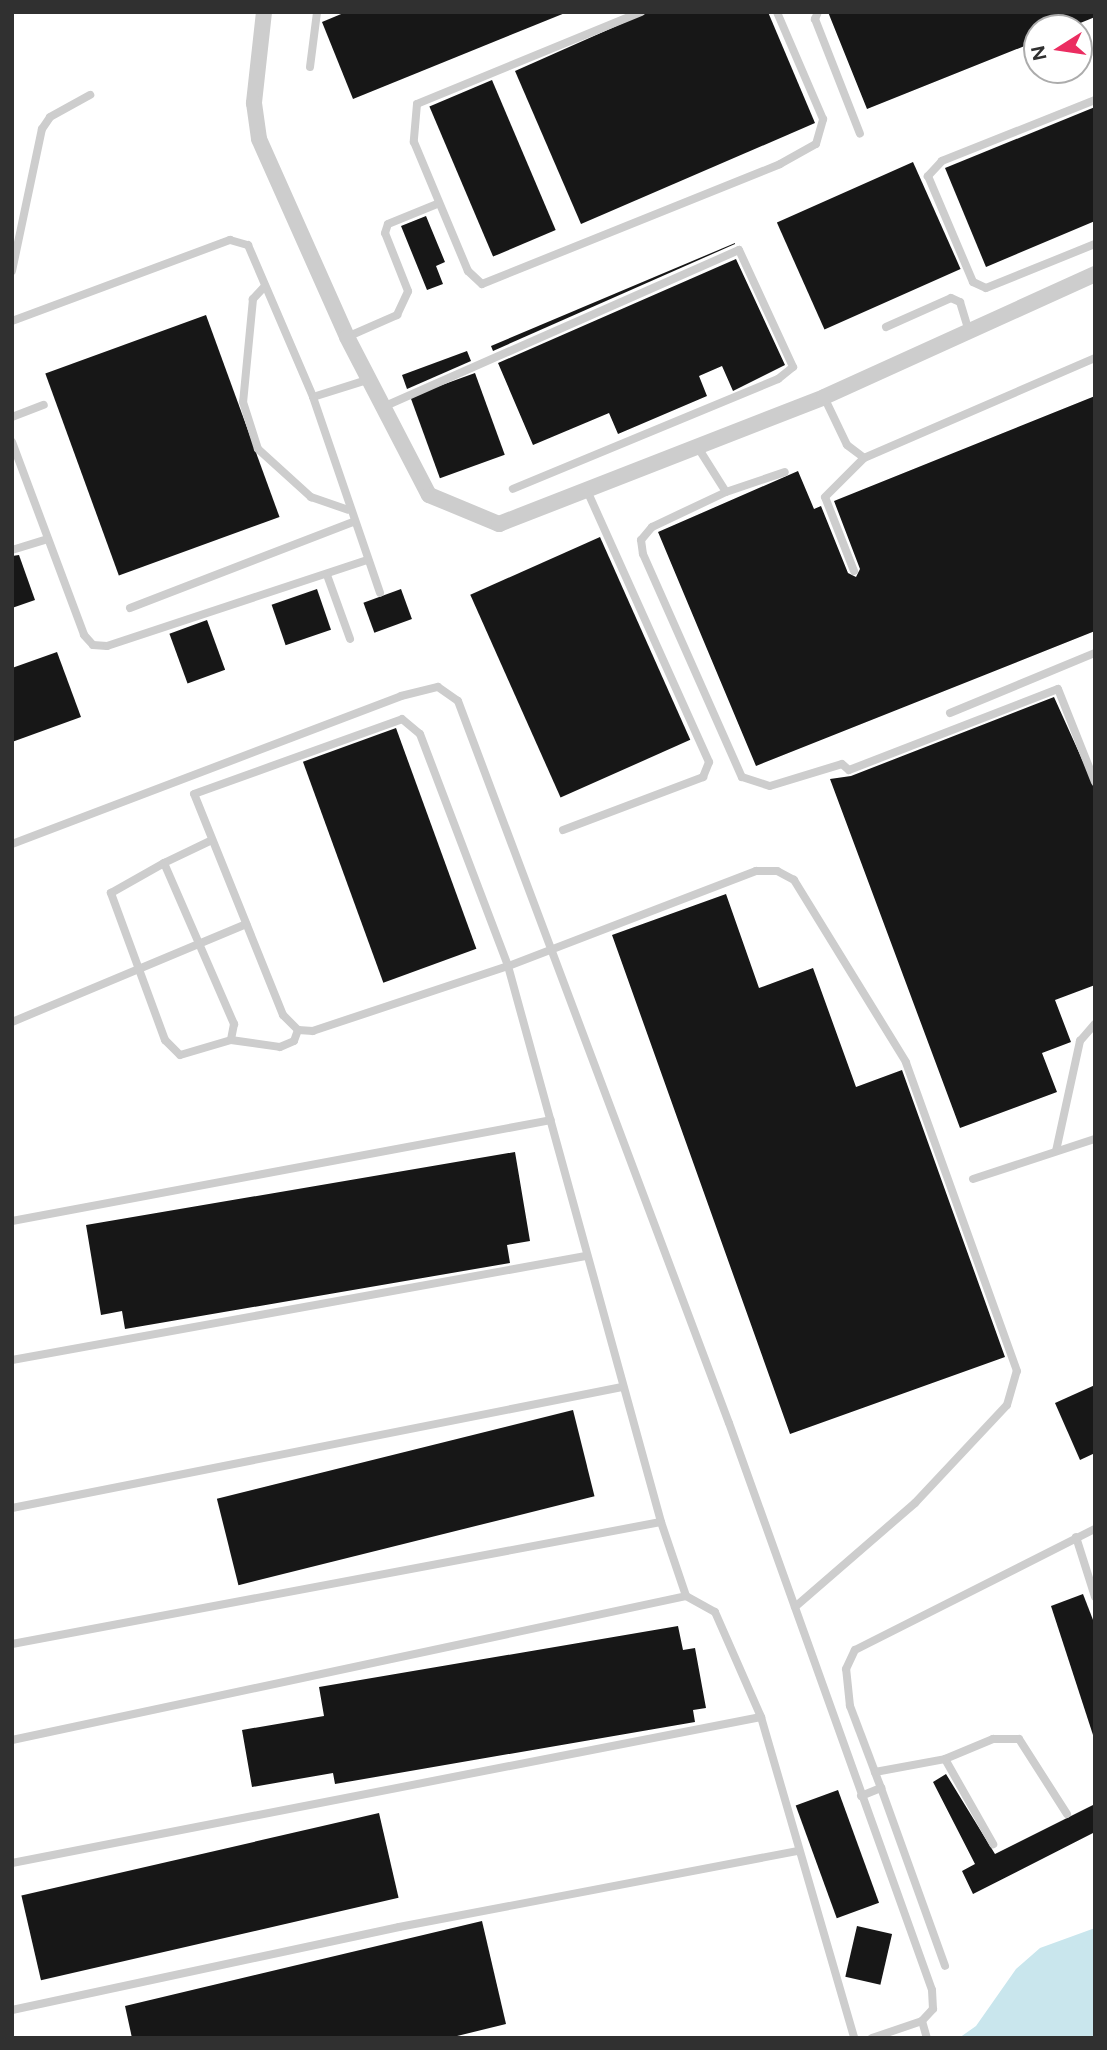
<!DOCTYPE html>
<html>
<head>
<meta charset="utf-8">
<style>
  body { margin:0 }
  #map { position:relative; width:1107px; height:2050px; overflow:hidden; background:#fff; font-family:Figtree,sans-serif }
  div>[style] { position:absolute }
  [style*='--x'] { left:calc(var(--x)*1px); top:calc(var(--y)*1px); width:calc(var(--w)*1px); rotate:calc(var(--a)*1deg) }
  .water>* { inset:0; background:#c9e6ed }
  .building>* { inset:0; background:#171717; transform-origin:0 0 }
  .service>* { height:8px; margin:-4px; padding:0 4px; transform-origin:4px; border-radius:4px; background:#cdcdcd }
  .minor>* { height:16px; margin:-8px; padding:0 8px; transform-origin:8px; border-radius:8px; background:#cdcdcd }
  span { translate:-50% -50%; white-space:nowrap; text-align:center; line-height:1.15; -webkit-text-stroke:7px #fff; paint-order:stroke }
  .frame { position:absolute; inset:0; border:14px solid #303030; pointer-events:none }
  .north { position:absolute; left:1023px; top:14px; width:70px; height:70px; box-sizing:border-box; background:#fff; border:2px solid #acacac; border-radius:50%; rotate:258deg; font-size:19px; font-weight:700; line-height:28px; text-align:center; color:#303030 }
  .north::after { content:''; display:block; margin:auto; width:24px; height:32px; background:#eb2d61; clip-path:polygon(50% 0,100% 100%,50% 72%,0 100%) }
</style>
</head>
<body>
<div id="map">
  <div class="water">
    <div style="clip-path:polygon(1095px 1928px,1095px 2038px,959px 2038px,976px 2026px,1016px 1969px,1040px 1948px)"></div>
  </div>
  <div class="building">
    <div style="clip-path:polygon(346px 12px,565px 12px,565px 13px,353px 99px,322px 22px)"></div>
    <div style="clip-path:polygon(648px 12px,768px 12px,815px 123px,581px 224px,515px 71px)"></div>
    <div style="clip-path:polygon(828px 12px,1095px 12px,1095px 17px,1068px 28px,1037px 28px,1037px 41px,867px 109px)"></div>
    <div style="left:492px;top:80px;width:163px;height:68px;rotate:67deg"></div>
    <div style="clip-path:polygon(1095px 107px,1095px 221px,986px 267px,945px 168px)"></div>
    <div style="left:913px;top:162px;width:117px;height:149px;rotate:66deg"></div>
    <div style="clip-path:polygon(426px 216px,445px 262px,436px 266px,443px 284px,427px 290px,401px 226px)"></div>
    <div style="clip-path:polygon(735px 243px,735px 244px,493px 351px,491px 346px)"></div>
    <div style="clip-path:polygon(736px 259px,785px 365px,733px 391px,722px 366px,699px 376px,707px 396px,618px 434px,609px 413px,533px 445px,498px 363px)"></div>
    <div style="left:206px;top:315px;width:215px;height:171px;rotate:70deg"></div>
    <div style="clip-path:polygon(467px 351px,471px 361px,407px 389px,402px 375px)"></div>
    <div style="left:475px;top:373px;width:87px;height:69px;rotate:70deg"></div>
    <div style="clip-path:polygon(1095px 396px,1095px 631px,756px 766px,658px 532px,798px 471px,814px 509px,821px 506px,848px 573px,856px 577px,860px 569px,834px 501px)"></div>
    <div style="left:600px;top:537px;width:222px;height:142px;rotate:66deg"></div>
    <div style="clip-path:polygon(19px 555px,35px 600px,12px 608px,12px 556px)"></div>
    <div style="left:317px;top:589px;width:43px;height:48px;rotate:71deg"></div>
    <div style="left:401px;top:589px;width:32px;height:40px;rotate:70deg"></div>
    <div style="left:207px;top:620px;width:53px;height:40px;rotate:70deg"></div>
    <div style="clip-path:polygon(57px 652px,81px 717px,12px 742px,12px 668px)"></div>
    <div style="clip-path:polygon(1054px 697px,1095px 788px,1095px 985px,1055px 1000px,1071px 1042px,1042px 1053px,1057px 1092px,960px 1128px,830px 779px,851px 776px)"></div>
    <div style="left:396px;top:728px;width:235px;height:99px;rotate:70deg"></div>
    <div style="clip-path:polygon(726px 894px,759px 988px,813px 968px,856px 1087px,902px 1070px,1005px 1357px,790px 1434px,612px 935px)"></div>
    <div style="clip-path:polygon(515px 1152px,530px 1241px,507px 1245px,510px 1263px,125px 1329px,122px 1311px,101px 1315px,86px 1225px)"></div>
    <div style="clip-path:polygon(1095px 1385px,1095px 1453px,1080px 1460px,1055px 1403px)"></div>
    <div style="left:573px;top:1410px;width:89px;height:367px;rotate:76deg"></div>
    <div style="clip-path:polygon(1083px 1594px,1095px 1625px,1093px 1735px,1051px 1606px)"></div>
    <div style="clip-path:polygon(678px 1626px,683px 1650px,695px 1648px,706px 1708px,693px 1710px,695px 1722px,335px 1784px,333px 1773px,252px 1787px,242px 1730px,324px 1716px,319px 1687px)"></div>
    <div style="clip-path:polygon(946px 1774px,995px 1854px,1095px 1804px,1095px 1832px,973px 1894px,962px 1871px,975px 1864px,933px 1782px)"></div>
    <div style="left:838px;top:1790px;width:120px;height:45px;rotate:70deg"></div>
    <div style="left:379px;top:1813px;width:87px;height:367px;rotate:77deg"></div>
    <div style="clip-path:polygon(482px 1921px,506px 2024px,449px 2038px,132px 2038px,125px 2006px)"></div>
    <div style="left:857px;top:1926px;width:36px;height:52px;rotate:13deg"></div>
  </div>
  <div class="service">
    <div style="--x:641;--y:12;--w:242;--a:157.7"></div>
    <div style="--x:417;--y:104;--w:38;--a:95"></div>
    <div style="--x:414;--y:142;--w:140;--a:67.3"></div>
    <div style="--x:468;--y:271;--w:19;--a:43"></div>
    <div style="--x:482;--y:284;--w:321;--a:-21.9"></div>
    <div style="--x:780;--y:164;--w:41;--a:-29.1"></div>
    <div style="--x:816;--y:144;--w:26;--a:-74"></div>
    <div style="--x:823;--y:119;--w:116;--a:-113.3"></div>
    <div style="--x:818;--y:12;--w:8;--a:113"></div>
    <div style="--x:815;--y:19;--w:123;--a:68.6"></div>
    <div style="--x:310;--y:67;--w:55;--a:-82.7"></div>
    <div style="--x:1095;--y:100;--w:165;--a:158.3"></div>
    <div style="--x:942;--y:161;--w:21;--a:133"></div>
    <div style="--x:928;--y:176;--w:115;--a:67"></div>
    <div style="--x:973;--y:282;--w:14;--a:25"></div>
    <div style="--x:986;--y:288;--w:118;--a:-22"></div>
    <div style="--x:12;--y:271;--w:145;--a:-78.1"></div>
    <div style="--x:42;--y:129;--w:14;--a:-56"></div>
    <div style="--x:50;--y:117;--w:46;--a:-28.8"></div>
    <div style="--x:265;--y:286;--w:18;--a:133"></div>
    <div style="--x:253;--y:299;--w:103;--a:95.5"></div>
    <div style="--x:243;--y:402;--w:49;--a:72.3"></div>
    <div style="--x:258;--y:449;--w:72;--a:42.2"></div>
    <div style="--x:311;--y:497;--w:39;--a:19"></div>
    <div style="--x:12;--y:321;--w:233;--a:-20.4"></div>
    <div style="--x:230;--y:240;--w:19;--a:16"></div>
    <div style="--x:248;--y:245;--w:165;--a:66.8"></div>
    <div style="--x:313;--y:397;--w:57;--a:-17.5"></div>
    <div style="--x:886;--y:327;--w:71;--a:-24"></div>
    <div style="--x:951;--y:298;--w:10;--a:24"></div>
    <div style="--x:960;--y:302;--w:27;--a:73"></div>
    <div style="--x:347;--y:337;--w:55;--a:-23.7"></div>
    <div style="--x:397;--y:315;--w:26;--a:-65"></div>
    <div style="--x:408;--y:291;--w:62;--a:-111.6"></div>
    <div style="--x:385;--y:233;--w:9;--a:-72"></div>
    <div style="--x:388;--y:224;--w:53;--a:-22.2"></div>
    <div style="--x:313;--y:397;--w:207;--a:71.1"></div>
    <div style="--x:824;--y:397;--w:53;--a:64.4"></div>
    <div style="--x:847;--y:445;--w:21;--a:37"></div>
    <div style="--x:864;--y:458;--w:252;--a:-23.4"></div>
    <div style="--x:383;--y:407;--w:389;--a:-23.8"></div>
    <div style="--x:739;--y:250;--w:129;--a:65.2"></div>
    <div style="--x:793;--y:367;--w:19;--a:141"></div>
    <div style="--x:778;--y:379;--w:287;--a:157.5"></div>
    <div style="--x:12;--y:417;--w:34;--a:-21"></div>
    <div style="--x:12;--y:442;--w:206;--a:69.5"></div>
    <div style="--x:84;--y:635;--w:13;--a:48"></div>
    <div style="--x:93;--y:645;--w:14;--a:4"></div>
    <div style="--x:107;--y:646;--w:274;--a:-18.3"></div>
    <div style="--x:697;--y:446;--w:54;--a:57.8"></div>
    <div style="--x:726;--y:492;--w:82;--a:154.7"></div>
    <div style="--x:652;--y:527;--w:17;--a:130"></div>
    <div style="--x:641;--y:540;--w:14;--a:82"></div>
    <div style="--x:643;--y:554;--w:244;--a:66.1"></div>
    <div style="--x:742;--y:777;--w:29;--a:18"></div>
    <div style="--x:770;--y:786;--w:75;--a:-17"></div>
    <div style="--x:842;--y:764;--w:9;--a:41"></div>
    <div style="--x:849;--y:770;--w:224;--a:-21.2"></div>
    <div style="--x:1058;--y:689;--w:100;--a:68.3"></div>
    <div style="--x:726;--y:492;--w:62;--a:-18.7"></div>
    <div style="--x:12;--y:550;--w:37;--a:-17"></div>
    <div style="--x:854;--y:571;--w:79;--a:-111.4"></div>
    <div style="--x:825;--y:497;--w:55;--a:-45"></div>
    <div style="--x:327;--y:575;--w:68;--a:70.2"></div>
    <div style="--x:130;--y:608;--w:239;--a:-21.1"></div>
    <div style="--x:950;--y:713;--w:157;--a:-22.5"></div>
    <div style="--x:563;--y:830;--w:150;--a:-20.7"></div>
    <div style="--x:703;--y:777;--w:16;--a:-68"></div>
    <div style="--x:709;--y:762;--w:295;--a:-114.2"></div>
    <div style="--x:12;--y:844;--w:416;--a:-20.8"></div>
    <div style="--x:401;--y:696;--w:38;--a:-14"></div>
    <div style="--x:438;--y:687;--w:24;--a:35"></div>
    <div style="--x:458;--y:701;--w:771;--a:69.43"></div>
    <div style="--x:729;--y:1423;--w:602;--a:70.3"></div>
    <div style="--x:932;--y:1990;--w:19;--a:87"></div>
    <div style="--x:933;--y:2009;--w:16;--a:133"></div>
    <div style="--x:922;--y:2021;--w:53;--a:161.2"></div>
    <div style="--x:164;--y:863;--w:176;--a:66.5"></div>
    <div style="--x:234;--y:1024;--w:16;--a:101"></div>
    <div style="--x:231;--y:1040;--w:53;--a:163.6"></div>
    <div style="--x:180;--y:1055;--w:21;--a:-135"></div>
    <div style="--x:165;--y:1040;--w:157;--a:-110.2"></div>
    <div style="--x:111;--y:893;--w:61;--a:-29.5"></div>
    <div style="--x:164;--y:863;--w:53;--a:-25.6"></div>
    <div style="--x:12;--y:1022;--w:254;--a:-22.7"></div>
    <div style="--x:231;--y:1040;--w:49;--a:8.1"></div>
    <div style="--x:280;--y:1047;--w:15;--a:-23"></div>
    <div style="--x:294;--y:1041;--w:12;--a:-70"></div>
    <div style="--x:1056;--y:1151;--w:113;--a:-77.7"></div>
    <div style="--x:1080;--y:1041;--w:23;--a:-49"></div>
    <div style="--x:973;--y:1179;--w:128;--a:-18.2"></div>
    <div style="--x:12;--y:1221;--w:548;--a:-10.61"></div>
    <div style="--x:12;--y:1360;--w:583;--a:-10.27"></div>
    <div style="--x:12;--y:1508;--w:622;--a:-11.22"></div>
    <div style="--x:1076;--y:1537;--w:63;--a:72.4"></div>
    <div style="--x:795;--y:1607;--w:159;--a:-40.9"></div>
    <div style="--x:915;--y:1503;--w:134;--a:-46.8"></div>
    <div style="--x:1007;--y:1405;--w:35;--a:-74"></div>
    <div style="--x:1017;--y:1371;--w:328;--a:-109.8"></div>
    <div style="--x:906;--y:1062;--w:214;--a:-121.6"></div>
    <div style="--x:794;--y:880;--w:19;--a:-152"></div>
    <div style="--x:777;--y:871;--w:21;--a:180"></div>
    <div style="--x:756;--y:871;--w:266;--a:159"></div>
    <div style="--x:508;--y:966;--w:206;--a:161.6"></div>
    <div style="--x:313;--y:1031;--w:15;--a:-176"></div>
    <div style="--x:298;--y:1030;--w:21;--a:-135"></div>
    <div style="--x:283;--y:1015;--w:238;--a:-111.9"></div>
    <div style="--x:194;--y:794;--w:221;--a:-19.8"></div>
    <div style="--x:402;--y:719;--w:23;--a:40"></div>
    <div style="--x:420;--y:734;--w:248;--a:69.2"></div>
    <div style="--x:508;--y:966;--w:577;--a:74.61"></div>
    <div style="--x:661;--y:1522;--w:78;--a:71.3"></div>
    <div style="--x:686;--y:1596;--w:33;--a:29"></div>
    <div style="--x:715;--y:1612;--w:115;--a:66.3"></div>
    <div style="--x:761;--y:1717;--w:334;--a:73.8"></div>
    <div style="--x:12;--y:1644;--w:660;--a:-10.65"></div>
    <div style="--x:12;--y:1740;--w:689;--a:-12.06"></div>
    <div style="--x:945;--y:1759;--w:52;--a:-22.6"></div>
    <div style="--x:993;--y:1739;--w:26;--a:0"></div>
    <div style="--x:1019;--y:1739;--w:89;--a:57.4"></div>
    <div style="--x:875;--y:1772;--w:71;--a:-110.7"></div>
    <div style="--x:850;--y:1706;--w:37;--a:-96"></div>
    <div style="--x:846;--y:1669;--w:21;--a:-65"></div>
    <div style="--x:855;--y:1650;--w:269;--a:-26.8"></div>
    <div style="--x:881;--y:1788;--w:17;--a:-111"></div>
    <div style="--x:875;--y:1772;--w:71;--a:-10.5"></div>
    <div style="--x:945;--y:1759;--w:98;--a:60.5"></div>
    <div style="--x:861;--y:1796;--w:22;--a:-22"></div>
    <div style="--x:881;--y:1788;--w:189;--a:70.2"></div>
    <div style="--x:12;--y:1863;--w:763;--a:-11.03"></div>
    <div style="--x:12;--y:2010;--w:396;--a:-12.1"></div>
    <div style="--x:399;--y:1927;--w:405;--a:-10.8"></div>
    <div style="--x:922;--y:2021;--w:18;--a:74"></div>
  </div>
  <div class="minor">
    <div style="--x:264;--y:12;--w:92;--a:96.3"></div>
    <div style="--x:254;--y:103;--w:36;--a:82"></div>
    <div style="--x:259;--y:139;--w:217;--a:66"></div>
    <div style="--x:347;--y:337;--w:178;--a:62.6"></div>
    <div style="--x:429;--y:495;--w:76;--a:22.5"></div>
    <div style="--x:499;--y:524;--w:349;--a:-21.3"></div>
    <div style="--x:824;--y:397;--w:298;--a:-24.4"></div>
  </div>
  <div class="frame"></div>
  <div class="north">N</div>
</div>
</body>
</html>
